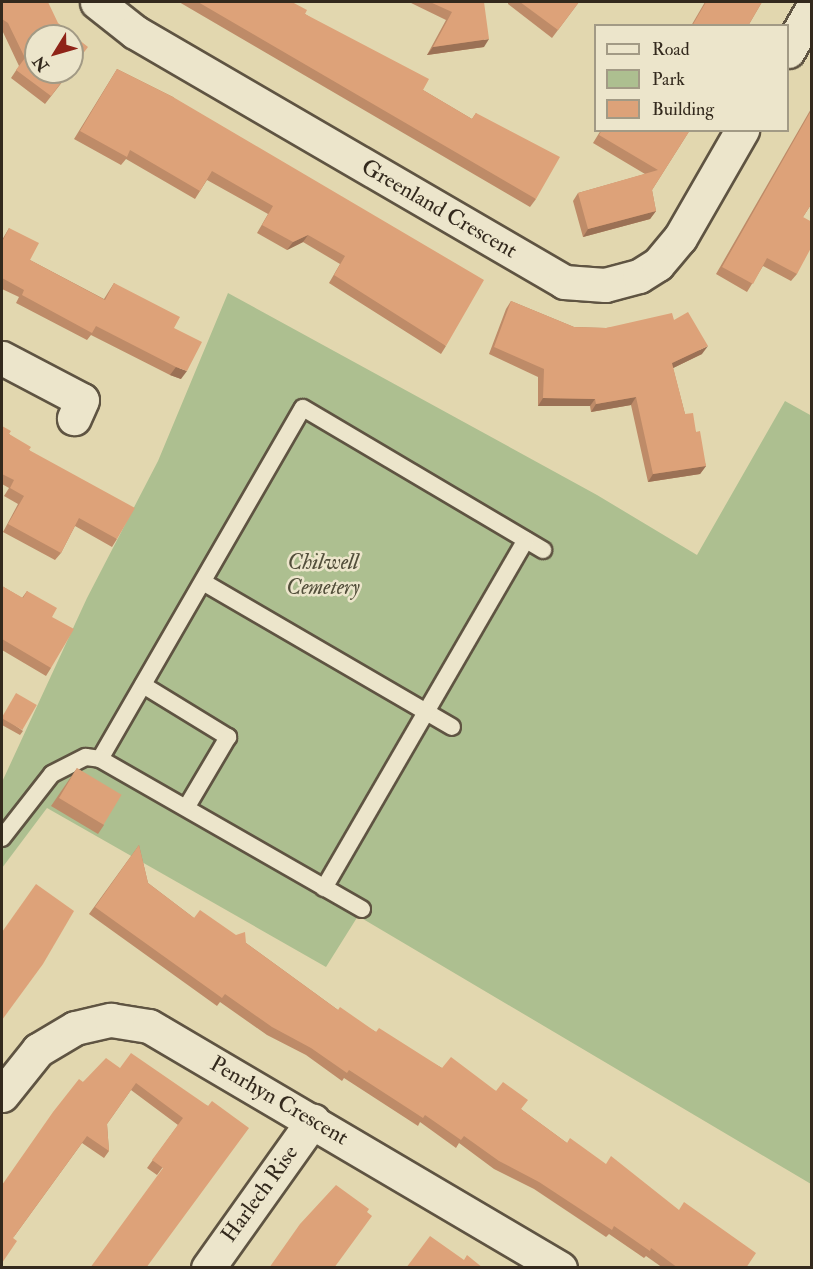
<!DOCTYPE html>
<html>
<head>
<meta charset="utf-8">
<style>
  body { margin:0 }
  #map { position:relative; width:813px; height:1269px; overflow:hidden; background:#e2d7af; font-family:"IM FELL Double Pica",serif }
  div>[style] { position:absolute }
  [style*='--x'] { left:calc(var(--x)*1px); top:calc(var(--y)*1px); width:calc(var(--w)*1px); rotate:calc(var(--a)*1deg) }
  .green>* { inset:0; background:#adbf90 }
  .roads { filter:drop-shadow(2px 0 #5f5442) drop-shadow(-2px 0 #5f5442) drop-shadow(0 2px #5f5442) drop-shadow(0 -2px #5f5442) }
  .lane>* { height:16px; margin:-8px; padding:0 8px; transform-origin:8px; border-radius:8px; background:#ece5cb }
  .street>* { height:33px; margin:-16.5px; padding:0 16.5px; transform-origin:16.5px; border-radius:16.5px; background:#ece5cb }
  .wall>* { inset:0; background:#be8b68 }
  .shaded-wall>* { inset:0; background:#9b7155 }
  .building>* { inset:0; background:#dda279; transform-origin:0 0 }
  span { translate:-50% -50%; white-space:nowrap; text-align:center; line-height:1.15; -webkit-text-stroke:5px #ece5cb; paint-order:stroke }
  .street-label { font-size:22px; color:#33291d }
  .park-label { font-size:22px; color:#524e3a; font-style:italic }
  .frame { position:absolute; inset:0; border:3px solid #33291d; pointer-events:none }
  .legend { position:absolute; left:594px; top:24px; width:195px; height:108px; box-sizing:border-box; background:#ece5cb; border:2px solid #a29a85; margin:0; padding:8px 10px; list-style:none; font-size:18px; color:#33291d }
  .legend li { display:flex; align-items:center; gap:12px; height:30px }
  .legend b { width:30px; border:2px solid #a29a85 }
  .north { position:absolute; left:24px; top:24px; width:60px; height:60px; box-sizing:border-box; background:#ece5cb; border:2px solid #a29a85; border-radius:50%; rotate:233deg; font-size:16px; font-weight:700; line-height:24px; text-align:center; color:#33291d }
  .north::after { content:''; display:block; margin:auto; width:21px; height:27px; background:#8f2418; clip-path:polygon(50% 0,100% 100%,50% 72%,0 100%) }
</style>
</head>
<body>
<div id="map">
  <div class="green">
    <div style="clip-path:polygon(228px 293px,597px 495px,697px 555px,785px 401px,812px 416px,811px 1184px,358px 916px,326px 967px,47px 808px,2px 868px,2px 782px,87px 598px,158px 461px)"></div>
  </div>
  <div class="roads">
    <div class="lane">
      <div style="--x:203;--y:582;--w:288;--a:30.2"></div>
      <div style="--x:143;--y:685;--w:100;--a:31.5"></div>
      <div style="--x:228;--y:737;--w:82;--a:120.6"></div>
      <div style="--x:100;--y:759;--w:405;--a:-60"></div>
      <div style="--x:303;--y:408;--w:279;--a:30.6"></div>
      <div style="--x:2;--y:838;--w:81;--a:-52"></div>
      <div style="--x:52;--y:774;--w:38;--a:-27"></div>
      <div style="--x:86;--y:757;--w:14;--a:8"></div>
      <div style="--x:100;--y:759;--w:302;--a:29.8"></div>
      <div style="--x:324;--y:888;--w:402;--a:-59.9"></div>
    </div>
    <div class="street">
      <div style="--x:97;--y:2;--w:48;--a:38.3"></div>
      <div style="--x:135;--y:32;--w:497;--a:30.2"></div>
      <div style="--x:564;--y:282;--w:41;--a:4.2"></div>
      <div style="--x:605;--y:285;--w:35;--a:-15"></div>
      <div style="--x:639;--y:276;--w:22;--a:-32"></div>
      <div style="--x:658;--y:264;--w:34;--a:-50"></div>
      <div style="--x:680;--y:238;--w:125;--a:-60.1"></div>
      <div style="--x:788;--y:51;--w:48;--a:-60.3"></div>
      <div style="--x:2;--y:358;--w:90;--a:27.7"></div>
      <div style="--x:82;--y:400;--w:20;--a:114"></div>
      <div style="--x:2;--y:1095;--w:58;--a:-51.3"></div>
      <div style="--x:38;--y:1050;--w:43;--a:-30.7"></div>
      <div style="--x:75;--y:1028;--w:37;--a:-13"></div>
      <div style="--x:111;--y:1020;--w:38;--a:9"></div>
      <div style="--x:149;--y:1026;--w:477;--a:30.5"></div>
      <div style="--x:208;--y:1268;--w:181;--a:-54.6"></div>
    </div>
  </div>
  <div class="wall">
    <div style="clip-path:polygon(2px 2px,70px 72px,45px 104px,11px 78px,19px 66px,2px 30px)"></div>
    <div style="clip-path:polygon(179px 2px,292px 2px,305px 14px,423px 90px,472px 119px,476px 113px,536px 199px,530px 207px)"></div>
    <div style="clip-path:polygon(409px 2px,484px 2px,484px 47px,427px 55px,446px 20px)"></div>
    <div style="clip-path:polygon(508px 2px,579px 2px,552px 38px,508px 4px)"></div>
    <div style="clip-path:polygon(705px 2px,762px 2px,748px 26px,691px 26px)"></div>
    <div style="clip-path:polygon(117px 69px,173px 97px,446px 346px,441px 354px,329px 283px,340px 264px,303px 242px,287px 250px,257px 233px,268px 214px,207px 180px,195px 199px,126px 159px,121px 165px,74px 139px)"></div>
    <div style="clip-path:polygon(812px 107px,812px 203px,803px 217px,797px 274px,791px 281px,763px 266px,747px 292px,716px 274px)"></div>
    <div style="clip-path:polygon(601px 130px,690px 130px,652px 190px,656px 211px,650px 219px,583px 237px,573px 201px,578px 193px,645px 174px,593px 143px)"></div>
    <div style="clip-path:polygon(9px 228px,30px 260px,104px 299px,114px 283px,174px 328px,181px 379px,170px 375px,91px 335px,87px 340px,16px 303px,19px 297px,2px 289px,2px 240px)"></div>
    <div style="clip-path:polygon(511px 301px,574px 327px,606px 328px,674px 320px,702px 354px,673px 368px,685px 414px,696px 432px,706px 466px,700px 474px,648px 482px,631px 405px,591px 412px,590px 406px,538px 406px,538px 377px,489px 354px,506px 309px)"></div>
    <div style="clip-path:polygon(2px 426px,9px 434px,29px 450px,117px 539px,112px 547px,75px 526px,61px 553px,55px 560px,3px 532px,18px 504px,4px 496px,9px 488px,2px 484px)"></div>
    <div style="clip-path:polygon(2px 586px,22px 598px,27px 591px,52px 617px,51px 668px,46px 676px,2px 650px)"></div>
    <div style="clip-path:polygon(2px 716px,23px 731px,20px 735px,2px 725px)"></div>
    <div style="clip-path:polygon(77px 768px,104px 825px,98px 834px,51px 806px)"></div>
    <div style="clip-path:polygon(139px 845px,148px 883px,194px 918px,246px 943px,338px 1010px,376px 1032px,442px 1068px,496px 1091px,567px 1143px,746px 1268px,663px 1268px,646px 1256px,644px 1258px,609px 1234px,606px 1237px,534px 1189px,494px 1169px,459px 1143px,456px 1148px,420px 1122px,418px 1126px,344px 1078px,342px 1081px,306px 1055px,267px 1035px,220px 1002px,217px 1006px,89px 914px)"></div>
    <div style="clip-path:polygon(120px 1068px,208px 1106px,157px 1175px,147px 1168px,178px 1125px,131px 1090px,107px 1124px,109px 1151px,104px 1158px,82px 1143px,13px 1238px,2px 1263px,83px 1082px)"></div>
  </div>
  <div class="shaded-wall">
    <div style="clip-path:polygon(489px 39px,484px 47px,427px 55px,433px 47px)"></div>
    <div style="clip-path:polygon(656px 211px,650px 219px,583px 237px,588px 229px)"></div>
    <div style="clip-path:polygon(308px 235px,303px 242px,287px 250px,293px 242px)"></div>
    <div style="clip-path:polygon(708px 346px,702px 354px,667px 371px,672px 363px)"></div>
    <div style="clip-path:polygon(176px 367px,187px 371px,181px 379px,170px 375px)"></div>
    <div style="clip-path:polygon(636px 397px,631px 405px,591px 412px,596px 404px)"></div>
    <div style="clip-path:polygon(543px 398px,595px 399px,590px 406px,538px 406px)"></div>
    <div style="clip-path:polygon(706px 466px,700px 474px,648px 482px,653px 474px)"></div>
  </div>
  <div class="building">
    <div style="clip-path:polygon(2px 2px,48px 2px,58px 23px,88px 47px,72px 68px,72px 36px,36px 36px,36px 72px,69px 72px,51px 96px,16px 70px,25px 58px,8px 23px,2px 19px)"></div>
    <div style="clip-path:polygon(198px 2px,292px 2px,307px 10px,305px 14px,429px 79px,423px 90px,472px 119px,476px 113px,560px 157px,536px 199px)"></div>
    <div style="clip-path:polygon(430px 2px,484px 2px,489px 39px,433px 47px,452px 12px)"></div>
    <div style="clip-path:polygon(520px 2px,579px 2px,558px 30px)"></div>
    <div style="clip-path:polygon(706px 2px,762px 2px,748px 26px,692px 26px)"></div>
    <div style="clip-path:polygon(117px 69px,173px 97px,484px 280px,446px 346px,334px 275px,345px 256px,308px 235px,293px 242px,262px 225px,273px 206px,212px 171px,200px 191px,130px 150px,127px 157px,80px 131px)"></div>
    <div style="clip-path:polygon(812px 109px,812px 203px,803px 217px,812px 222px,812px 246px,797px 274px,767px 258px,753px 284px,722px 267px)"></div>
    <div style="clip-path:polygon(602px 130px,690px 130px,652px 190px,656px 211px,588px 229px,578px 193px,658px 170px,599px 135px)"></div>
    <div style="clip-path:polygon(9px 228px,39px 243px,30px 260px,105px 300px,114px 283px,180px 317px,174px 328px,202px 342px,187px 371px,176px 367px,96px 326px,92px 333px,22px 295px,24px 290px,2px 278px,2px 240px,3px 240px)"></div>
    <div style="clip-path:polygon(511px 301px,574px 327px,606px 328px,672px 313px,674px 320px,688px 312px,708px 346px,672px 363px,685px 414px,693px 413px,696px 432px,700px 431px,706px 466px,653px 474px,636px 397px,596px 404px,595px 399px,543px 398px,544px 369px,494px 347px)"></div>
    <div style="clip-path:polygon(2px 426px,11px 431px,9px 434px,31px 447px,29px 450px,135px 508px,117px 539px,79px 518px,61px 553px,8px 524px,24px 496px,10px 488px,14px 480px,2px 474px)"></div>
    <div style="clip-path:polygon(2px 586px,23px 598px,27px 591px,57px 608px,52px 617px,74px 629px,51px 668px,2px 639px)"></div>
    <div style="left:16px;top:693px;width:24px;height:29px;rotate:30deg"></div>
    <div style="left:77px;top:768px;width:52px;height:35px;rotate:31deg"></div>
    <div style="clip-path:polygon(139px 845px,148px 883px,194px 918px,200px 910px,236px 935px,245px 932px,246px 943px,338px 1010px,340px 1007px,376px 1032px,379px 1028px,442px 1068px,451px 1057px,496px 1091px,503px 1082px,528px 1100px,521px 1109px,567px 1143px,570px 1138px,606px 1164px,611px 1156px,679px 1210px,684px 1202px,756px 1253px,746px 1268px,678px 1268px,651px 1248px,650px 1251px,614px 1226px,612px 1230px,539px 1182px,499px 1161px,464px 1136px,461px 1140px,425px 1115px,423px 1118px,349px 1070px,347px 1073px,311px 1048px,272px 1027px,225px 994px,222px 998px,95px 907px)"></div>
    <div style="clip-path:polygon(36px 884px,74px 911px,43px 964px,2px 1020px,2px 932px)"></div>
    <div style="clip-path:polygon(131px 1053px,208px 1106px,212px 1101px,249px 1128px,146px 1268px,90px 1268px,163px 1168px,152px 1160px,183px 1118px,136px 1083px,107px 1124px,109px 1151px,87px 1136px,13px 1238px,17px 1241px,2px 1263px,2px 1185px,53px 1112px,79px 1079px,83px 1082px,106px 1058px,120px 1068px)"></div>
    <div style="clip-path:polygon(336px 1185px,369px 1209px,367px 1212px,372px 1216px,334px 1268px,269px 1268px,300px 1224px)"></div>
    <div style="clip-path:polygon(430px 1236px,464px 1260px,467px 1255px,483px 1268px,406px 1268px)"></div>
  </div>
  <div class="street-label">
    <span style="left:439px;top:209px;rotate:30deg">Greenland Crescent</span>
    <span style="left:279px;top:1101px;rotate:30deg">Penrhyn Crescent</span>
    <span style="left:260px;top:1194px;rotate:-54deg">Harlech Rise</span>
  </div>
  <div class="park-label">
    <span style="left:323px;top:575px">Chilwell<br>Cemetery</span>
  </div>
  <div class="frame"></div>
  <ul class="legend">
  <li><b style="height:8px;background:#ece5cb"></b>Road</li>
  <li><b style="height:16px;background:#adbf90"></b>Park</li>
  <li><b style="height:16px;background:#dda279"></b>Building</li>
  </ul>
  <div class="north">N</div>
</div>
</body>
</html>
